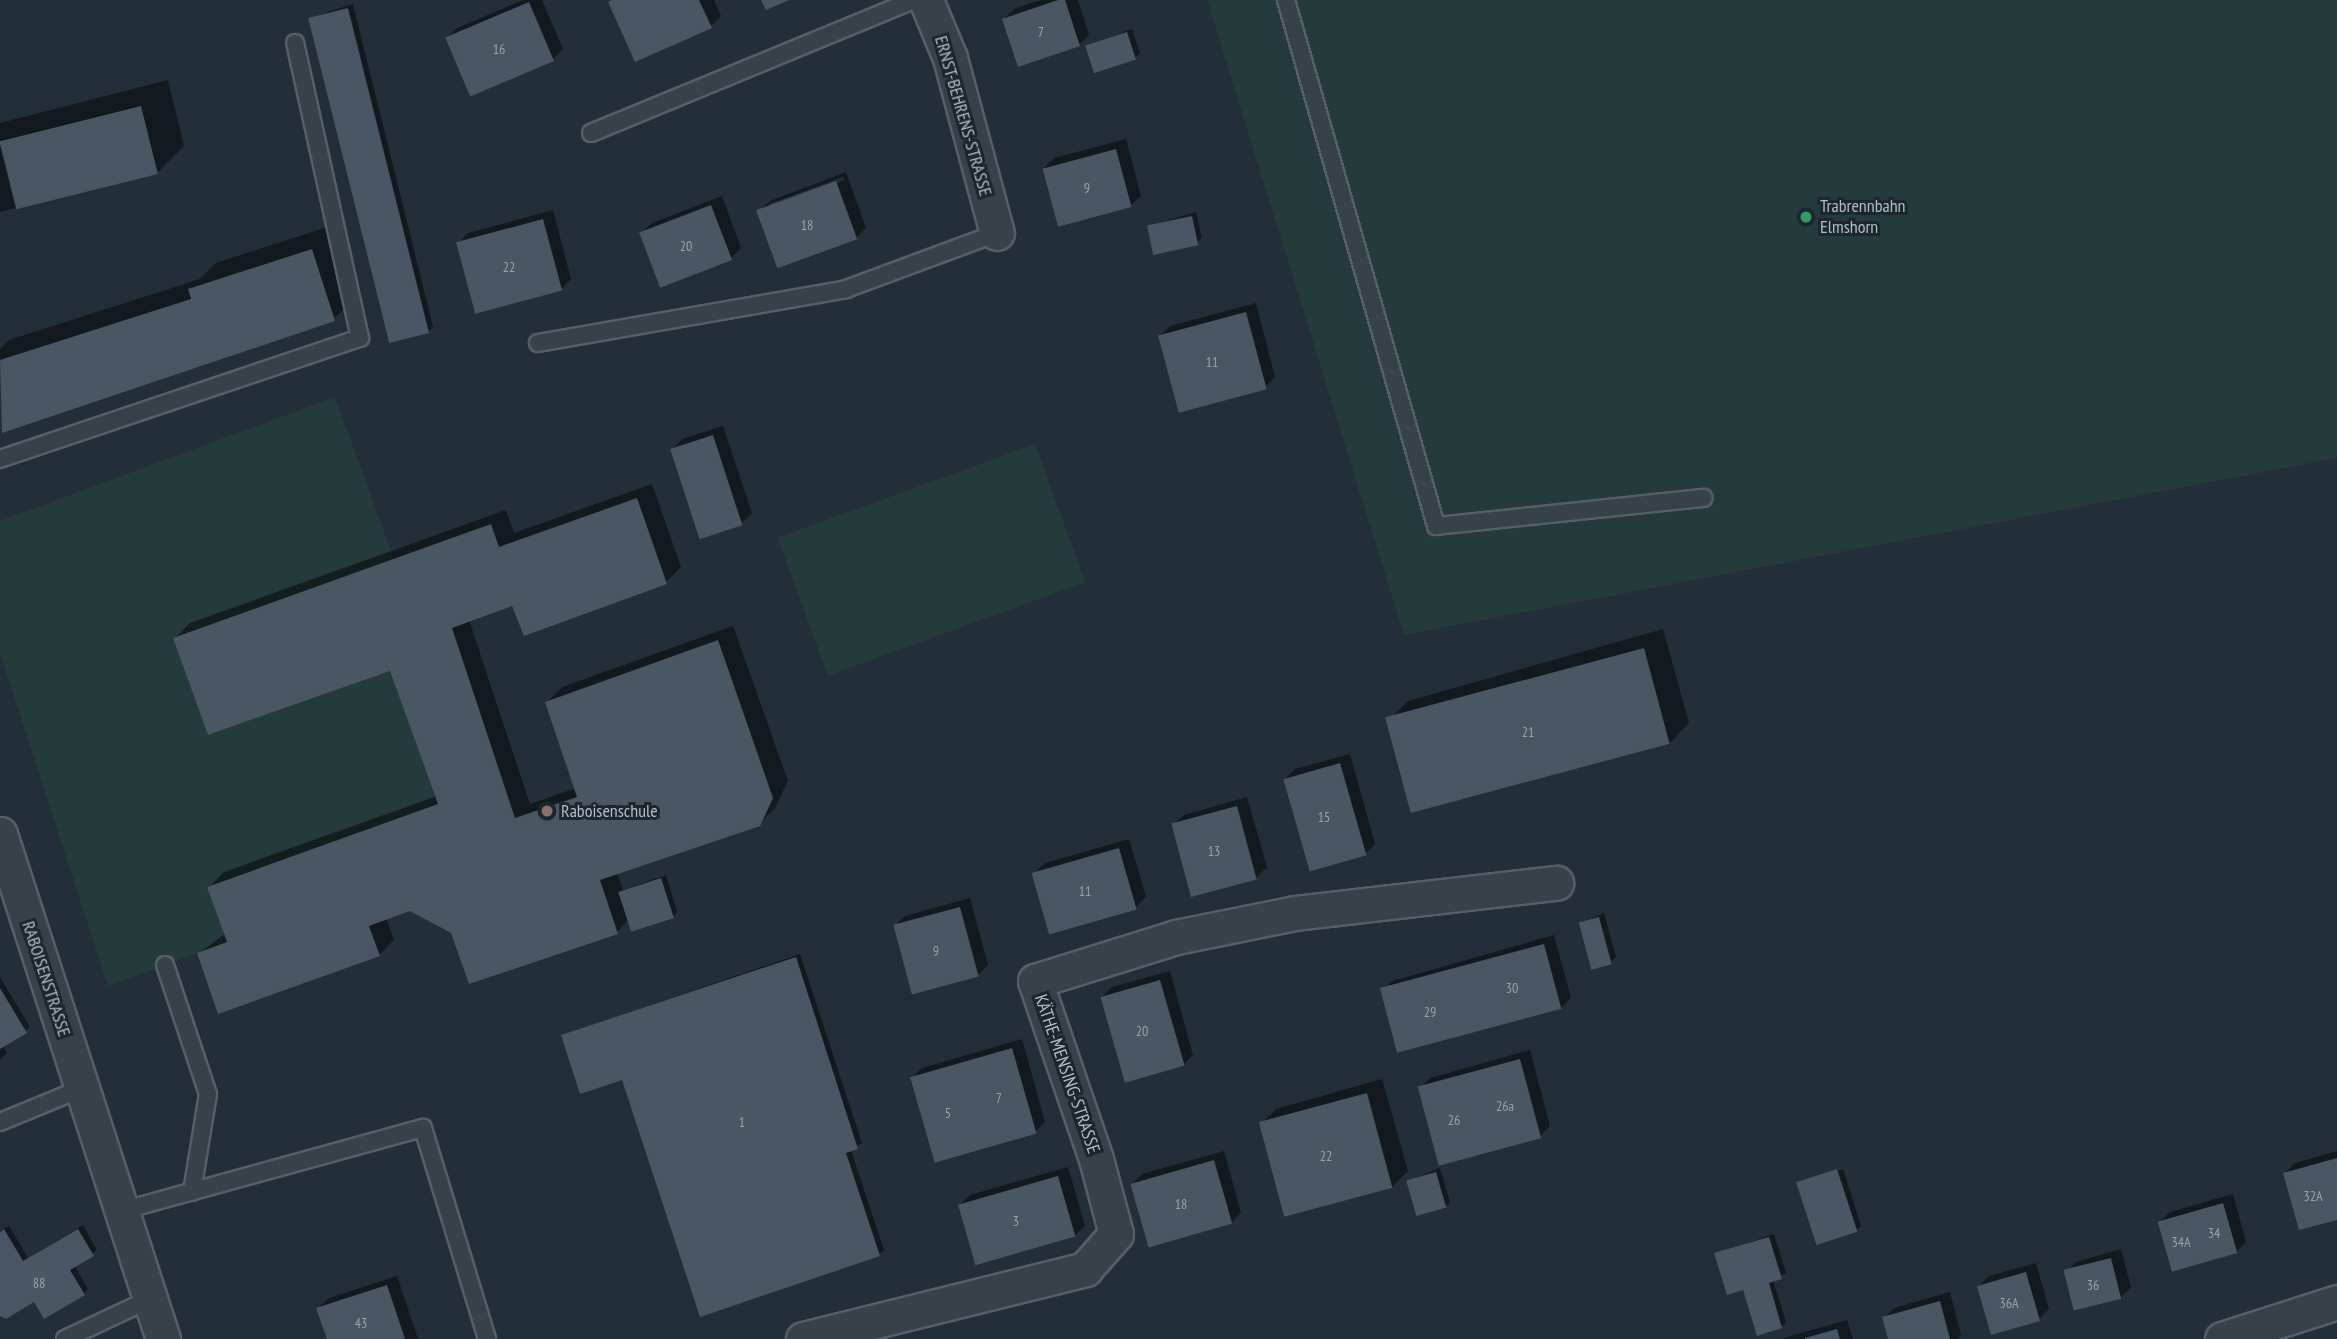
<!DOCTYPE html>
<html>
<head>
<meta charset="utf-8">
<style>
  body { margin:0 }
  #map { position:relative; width:2337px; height:1339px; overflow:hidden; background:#222f3a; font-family:"PT Sans Narrow",sans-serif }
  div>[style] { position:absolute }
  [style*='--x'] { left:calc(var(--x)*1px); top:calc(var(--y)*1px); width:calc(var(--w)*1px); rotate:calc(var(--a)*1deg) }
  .green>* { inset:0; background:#243b3b; transform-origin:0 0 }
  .shadow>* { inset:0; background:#0007 }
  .building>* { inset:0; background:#485763; transform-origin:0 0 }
  .roads { filter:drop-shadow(2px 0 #545f68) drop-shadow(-2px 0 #545f68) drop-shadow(0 2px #545f68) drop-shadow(0 -2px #545f68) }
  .lane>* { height:16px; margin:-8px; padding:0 8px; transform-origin:8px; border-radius:8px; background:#36414a }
  .street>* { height:33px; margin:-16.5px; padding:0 16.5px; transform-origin:16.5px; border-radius:16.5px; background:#36414a }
  .dots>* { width:19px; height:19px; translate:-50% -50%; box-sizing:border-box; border:4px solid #1b262f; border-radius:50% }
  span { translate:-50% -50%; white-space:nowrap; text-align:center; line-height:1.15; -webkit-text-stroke:6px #1b262f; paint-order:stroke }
  .number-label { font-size:14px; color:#97a3ad }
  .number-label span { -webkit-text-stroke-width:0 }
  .street-label { font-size:18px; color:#b1bcc6 }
  .poi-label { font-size:18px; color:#b1bcc6 }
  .left { translate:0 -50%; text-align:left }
</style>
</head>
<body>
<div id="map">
  <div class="green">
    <div style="clip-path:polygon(1207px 0,2337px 0,2337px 458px,1404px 635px)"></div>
    <div style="clip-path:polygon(335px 397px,394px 559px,173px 638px,208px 735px,390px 671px,438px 804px,207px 886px,227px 942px,108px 986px,0 653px,0 521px)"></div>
    <div style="left:1035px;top:444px;width:147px;height:274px;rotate:70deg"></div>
  </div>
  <div class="shadow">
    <div style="clip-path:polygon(523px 0,542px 0,563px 49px,553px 59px,447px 38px,457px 28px)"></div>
    <div style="clip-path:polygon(612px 0,714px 0,721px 16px,711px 26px)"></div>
    <div style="clip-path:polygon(1041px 0,1078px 0,1089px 35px,1079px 45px,1004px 19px,1014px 9px)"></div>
    <div style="clip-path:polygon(353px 4px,433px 327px,429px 331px,310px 18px)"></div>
    <div style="clip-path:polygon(1132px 29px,1140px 53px,1135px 58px,1087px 47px)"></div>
    <div style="clip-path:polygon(168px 80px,184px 146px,158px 172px,0 212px,0 123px)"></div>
    <div style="clip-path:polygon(1126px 139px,1141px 196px,1130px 206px,1044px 168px,1054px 158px)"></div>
    <div style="clip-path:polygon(evenodd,846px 172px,866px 228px,856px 238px,759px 211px,770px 201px,846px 172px,843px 177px,845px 180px,769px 208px,769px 204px,843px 177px)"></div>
    <div style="clip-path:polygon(722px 196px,741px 248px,731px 258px,641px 233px,652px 223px)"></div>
    <div style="clip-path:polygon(553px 210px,571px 279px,561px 289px,458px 244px,468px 233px)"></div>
    <div style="clip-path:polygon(1196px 212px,1202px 238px,1197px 243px,1149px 226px)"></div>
    <div style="clip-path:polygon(339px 223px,361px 292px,334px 319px,3px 431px,0 349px,9px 340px,200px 279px,216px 263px)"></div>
    <div style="clip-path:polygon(1256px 303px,1275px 377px,1265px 387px,1160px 336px,1170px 326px)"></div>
    <div style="clip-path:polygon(723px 426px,752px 513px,742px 523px,672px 450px,682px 439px)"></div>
    <div style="clip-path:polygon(652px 484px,681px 567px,666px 582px,514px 604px,469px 620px,530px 804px,576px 788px,547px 702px,562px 687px,733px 626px,788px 781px,775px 808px,759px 824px,617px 873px,623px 890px,666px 875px,677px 912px,673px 917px,628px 920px,617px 932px,453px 931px,410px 909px,386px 918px,394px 940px,379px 955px,199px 953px,225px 934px,209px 887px,224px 872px,437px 796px,391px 668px,175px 638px,190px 623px,506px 510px,514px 533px)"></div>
    <div style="clip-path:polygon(1663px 629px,1689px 723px,1670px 743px,1388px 721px,1408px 701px)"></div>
    <div style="clip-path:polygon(1350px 754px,1375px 844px,1365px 854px,1285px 779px,1295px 769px)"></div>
    <div style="clip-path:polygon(1247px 797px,1267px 867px,1257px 877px,1193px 895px,1173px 825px,1184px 815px)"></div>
    <div style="clip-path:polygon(1129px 839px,1146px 897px,1136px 907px,1034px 873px,1045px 863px)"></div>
    <div style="clip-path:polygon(970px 898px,988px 965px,978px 975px,895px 926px,905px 916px)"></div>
    <div style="clip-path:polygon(1604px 913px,1616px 957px,1611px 962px,1581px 923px)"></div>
    <div style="clip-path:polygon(1554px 935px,1571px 998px,1561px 1008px,1382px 991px,1392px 981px)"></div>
    <div style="clip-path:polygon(800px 954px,862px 1143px,851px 1150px,884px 1250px,879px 1254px,563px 1035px)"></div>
    <div style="clip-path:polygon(1170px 971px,1193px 1055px,1183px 1065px,1102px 997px,1112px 987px)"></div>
    <div style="clip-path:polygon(0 977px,30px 1027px,3px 1045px,7px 1053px,0 1060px)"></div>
    <div style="clip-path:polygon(1022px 1039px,1045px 1122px,1035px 1132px,912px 1078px,922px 1068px)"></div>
    <div style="clip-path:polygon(1530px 1050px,1550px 1126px,1540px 1137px,1420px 1088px,1430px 1078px)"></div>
    <div style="clip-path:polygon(1382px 1079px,1408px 1171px,1392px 1187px,1261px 1124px,1276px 1109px)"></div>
    <div style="clip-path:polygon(1224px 1151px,1241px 1213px,1231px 1223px,1132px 1184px,1142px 1174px)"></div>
    <div style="clip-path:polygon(2337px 1151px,2337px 1218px,2285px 1173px,2295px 1163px)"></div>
    <div style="clip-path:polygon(1068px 1167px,1085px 1226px,1074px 1236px,960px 1205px,970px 1195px)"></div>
    <div style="clip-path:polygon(1440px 1168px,1450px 1202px,1445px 1207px,1408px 1181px)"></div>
    <div style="clip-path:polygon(1843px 1169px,1861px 1226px,1856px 1230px,1798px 1184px)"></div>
    <div style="clip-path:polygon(2233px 1194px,2246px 1242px,2236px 1252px,2160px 1222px,2170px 1212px)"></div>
    <div style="clip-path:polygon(83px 1225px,97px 1250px,74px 1265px,88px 1289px,84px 1294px,35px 1300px,0 1314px,0 1231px,9px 1226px,28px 1258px)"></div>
    <div style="clip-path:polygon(1774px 1234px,1786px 1273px,1773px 1280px,1786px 1322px,1781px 1327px,1716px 1254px)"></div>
    <div style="clip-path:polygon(2121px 1249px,2131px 1287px,2121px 1297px,2066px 1272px,2076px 1262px)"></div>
    <div style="clip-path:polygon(2036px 1263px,2049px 1309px,2039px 1319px,1979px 1286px,1989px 1276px)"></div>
    <div style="clip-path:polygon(397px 1276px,418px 1339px,328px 1339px,318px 1308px,329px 1298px)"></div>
    <div style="clip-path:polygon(1950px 1292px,1961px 1335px,1957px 1339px,1890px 1339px,1884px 1318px,1894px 1308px)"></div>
    <div style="clip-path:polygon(1847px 1320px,1853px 1339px,1780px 1339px)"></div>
  </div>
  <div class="building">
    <div style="clip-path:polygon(612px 0,699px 0,712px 28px,635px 62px,608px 2px)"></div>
    <div style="clip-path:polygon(761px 0,789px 0,766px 10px)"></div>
    <div style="clip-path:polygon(1058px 0,1065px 0,1080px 46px,1018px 67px,1002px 19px)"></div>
    <div style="left:529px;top:2px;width:64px;height:91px;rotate:67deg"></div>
    <div style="left:348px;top:8px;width:335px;height:41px;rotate:76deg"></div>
    <div style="left:1127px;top:32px;width:29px;height:44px;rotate:72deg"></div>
    <div style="left:141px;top:106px;width:70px;height:146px;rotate:76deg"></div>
    <div style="left:1116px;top:149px;width:60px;height:76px;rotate:75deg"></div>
    <div style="left:836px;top:181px;width:62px;height:85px;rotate:70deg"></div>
    <div style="left:711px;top:205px;width:59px;height:77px;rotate:69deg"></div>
    <div style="left:1192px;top:216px;width:30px;height:46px;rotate:78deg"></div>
    <div style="left:543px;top:219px;width:74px;height:90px;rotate:75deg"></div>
    <div style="clip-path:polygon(312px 249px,335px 321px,2px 433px,0 360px,191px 299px,188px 289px)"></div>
    <div style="left:1246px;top:312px;width:80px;height:91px;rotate:75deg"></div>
    <div style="left:713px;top:435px;width:95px;height:45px;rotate:72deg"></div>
    <div style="clip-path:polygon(637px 498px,667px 584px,524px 636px,512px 606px,452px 628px,515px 818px,577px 797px,545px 702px,718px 640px,773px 798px,760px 826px,600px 880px,618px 934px,469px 984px,451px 933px,410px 911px,369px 926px,380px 956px,218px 1014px,197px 953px,227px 942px,207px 887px,438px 804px,390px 671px,208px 735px,173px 638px,491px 524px,499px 547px)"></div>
    <div style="left:1644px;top:648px;width:99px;height:268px;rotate:75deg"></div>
    <div style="left:1340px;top:763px;width:96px;height:59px;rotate:74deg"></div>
    <div style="left:1237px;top:806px;width:76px;height:68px;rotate:75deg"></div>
    <div style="left:1119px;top:848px;width:64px;height:91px;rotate:74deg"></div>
    <div style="left:661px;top:878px;width:42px;height:45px;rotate:72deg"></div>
    <div style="left:960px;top:907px;width:72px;height:69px;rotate:75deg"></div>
    <div style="left:1599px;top:917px;width:49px;height:21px;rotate:75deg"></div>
    <div style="left:1544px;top:944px;width:67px;height:170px;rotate:75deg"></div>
    <div style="clip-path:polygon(796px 957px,858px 1149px,846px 1153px,880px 1256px,700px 1317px,622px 1080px,580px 1094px,561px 1035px)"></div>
    <div style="left:1160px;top:980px;width:89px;height:62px;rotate:74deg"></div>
    <div style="clip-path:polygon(0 988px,27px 1033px,0 1049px)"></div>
    <div style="left:1012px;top:1048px;width:89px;height:106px;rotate:74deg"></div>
    <div style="left:1520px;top:1059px;width:82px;height:106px;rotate:75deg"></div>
    <div style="left:1367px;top:1093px;width:98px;height:112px;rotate:75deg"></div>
    <div style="clip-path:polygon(2337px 1158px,2337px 1220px,2299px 1230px,2283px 1173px)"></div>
    <div style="left:1214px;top:1160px;width:66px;height:87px;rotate:74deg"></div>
    <div style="left:1837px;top:1169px;width:66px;height:43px;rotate:72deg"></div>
    <div style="left:1436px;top:1172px;width:37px;height:31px;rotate:74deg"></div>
    <div style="left:1058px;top:1176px;width:63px;height:104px;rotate:74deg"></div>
    <div style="left:2223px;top:1203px;width:52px;height:68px;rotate:74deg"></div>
    <div style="clip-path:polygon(4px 1229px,23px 1261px,78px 1229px,94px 1256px,70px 1270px,85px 1295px,44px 1319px,34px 1302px,6px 1319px,0 1316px,0 1232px)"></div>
    <div style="clip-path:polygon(1769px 1237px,1782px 1279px,1769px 1283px,1782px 1328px,1757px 1336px,1743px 1290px,1727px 1295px,1714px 1253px)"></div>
    <div style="left:2111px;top:1258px;width:42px;height:49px;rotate:76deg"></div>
    <div style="left:2026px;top:1272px;width:51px;height:51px;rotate:74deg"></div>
    <div style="clip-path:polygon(387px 1285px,405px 1339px,327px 1339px,316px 1308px)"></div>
    <div style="clip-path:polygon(1940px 1301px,1950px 1339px,1888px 1339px,1882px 1317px)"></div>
    <div style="clip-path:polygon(1837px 1329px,1840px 1339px,1805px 1339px,1805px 1338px)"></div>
  </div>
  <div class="roads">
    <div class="lane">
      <div style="--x:1286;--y:0;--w:547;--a:74.08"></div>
      <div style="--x:1436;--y:526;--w:269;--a:-6"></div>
      <div style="--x:591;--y:133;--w:348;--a:-22.4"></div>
      <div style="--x:538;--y:343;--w:313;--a:-9.9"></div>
      <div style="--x:846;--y:289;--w:161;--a:-20.3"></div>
      <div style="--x:0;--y:459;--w:380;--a:-18.6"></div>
      <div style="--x:360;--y:338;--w:302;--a:-102.4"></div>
      <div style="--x:165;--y:965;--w:136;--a:71.6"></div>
      <div style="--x:208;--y:1094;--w:99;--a:99.3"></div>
      <div style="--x:0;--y:1122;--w:87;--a:-22.4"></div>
      <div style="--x:121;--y:1211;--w:313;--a:-15.4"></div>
      <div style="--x:423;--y:1128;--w:220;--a:73.1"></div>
      <div style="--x:65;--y:1339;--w:94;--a:-25.2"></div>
    </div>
    <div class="street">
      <div style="--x:926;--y:0;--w:63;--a:67.5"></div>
      <div style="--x:950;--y:58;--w:181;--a:75"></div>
      <div style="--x:0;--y:834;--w:531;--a:72.11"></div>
      <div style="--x:803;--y:1339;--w:291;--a:-13.9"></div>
      <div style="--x:1085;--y:1269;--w:47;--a:-48.5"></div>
      <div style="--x:1116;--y:1234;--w:78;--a:-104.9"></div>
      <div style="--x:1096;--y:1159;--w:188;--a:-108.9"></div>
      <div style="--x:1035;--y:981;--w:148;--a:-17.3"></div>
      <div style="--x:1176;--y:937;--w:121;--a:-11.4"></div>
      <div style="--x:1295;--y:913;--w:263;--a:-6.6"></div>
      <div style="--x:2222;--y:1339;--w:121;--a:-17.8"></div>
    </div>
  </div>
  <div class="dots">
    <div style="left:1806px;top:217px;background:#2e9e5b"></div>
    <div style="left:547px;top:811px;background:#8d6e63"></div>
  </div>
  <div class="number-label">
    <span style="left:1041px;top:32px">7</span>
    <span style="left:499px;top:49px">16</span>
    <span style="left:1087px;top:188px">9</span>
    <span style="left:807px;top:225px">18</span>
    <span style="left:686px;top:246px">20</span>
    <span style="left:509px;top:267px">22</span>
    <span style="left:1212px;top:362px">11</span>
    <span style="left:1528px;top:732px">21</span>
    <span style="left:1324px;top:817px">15</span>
    <span style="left:1214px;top:851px">13</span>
    <span style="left:1085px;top:891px">11</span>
    <span style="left:936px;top:951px">9</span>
    <span style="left:1512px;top:988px">30</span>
    <span style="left:1430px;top:1012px">29</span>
    <span style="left:1142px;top:1031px">20</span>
    <span style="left:999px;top:1098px">7</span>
    <span style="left:1505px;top:1106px">26a</span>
    <span style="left:948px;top:1113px">5</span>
    <span style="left:1454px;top:1120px">26</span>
    <span style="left:742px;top:1122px">1</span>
    <span style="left:1326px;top:1156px">22</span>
    <span style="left:2313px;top:1196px">32A</span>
    <span style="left:1181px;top:1204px">18</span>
    <span style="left:1016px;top:1221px">3</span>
    <span style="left:2214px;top:1233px">34</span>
    <span style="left:2181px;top:1242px">34A</span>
    <span style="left:39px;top:1283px">88</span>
    <span style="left:2093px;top:1285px">36</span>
    <span style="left:2009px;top:1303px">36A</span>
    <span style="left:361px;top:1323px">43</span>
  </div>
  <div class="street-label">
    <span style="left:963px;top:116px;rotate:74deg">ERNST-BEHRENS-STRASSE</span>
    <span style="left:46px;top:979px;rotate:72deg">RABOISENSTRASSE</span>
    <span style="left:1067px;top:1074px;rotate:71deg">KÄTHE-MENSING-STRASSE</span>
  </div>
  <div class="poi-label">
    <span class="left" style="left:1820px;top:217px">Trabrennbahn<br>Elmshorn</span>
    <span class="left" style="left:561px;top:811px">Raboisenschule</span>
  </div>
</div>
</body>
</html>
